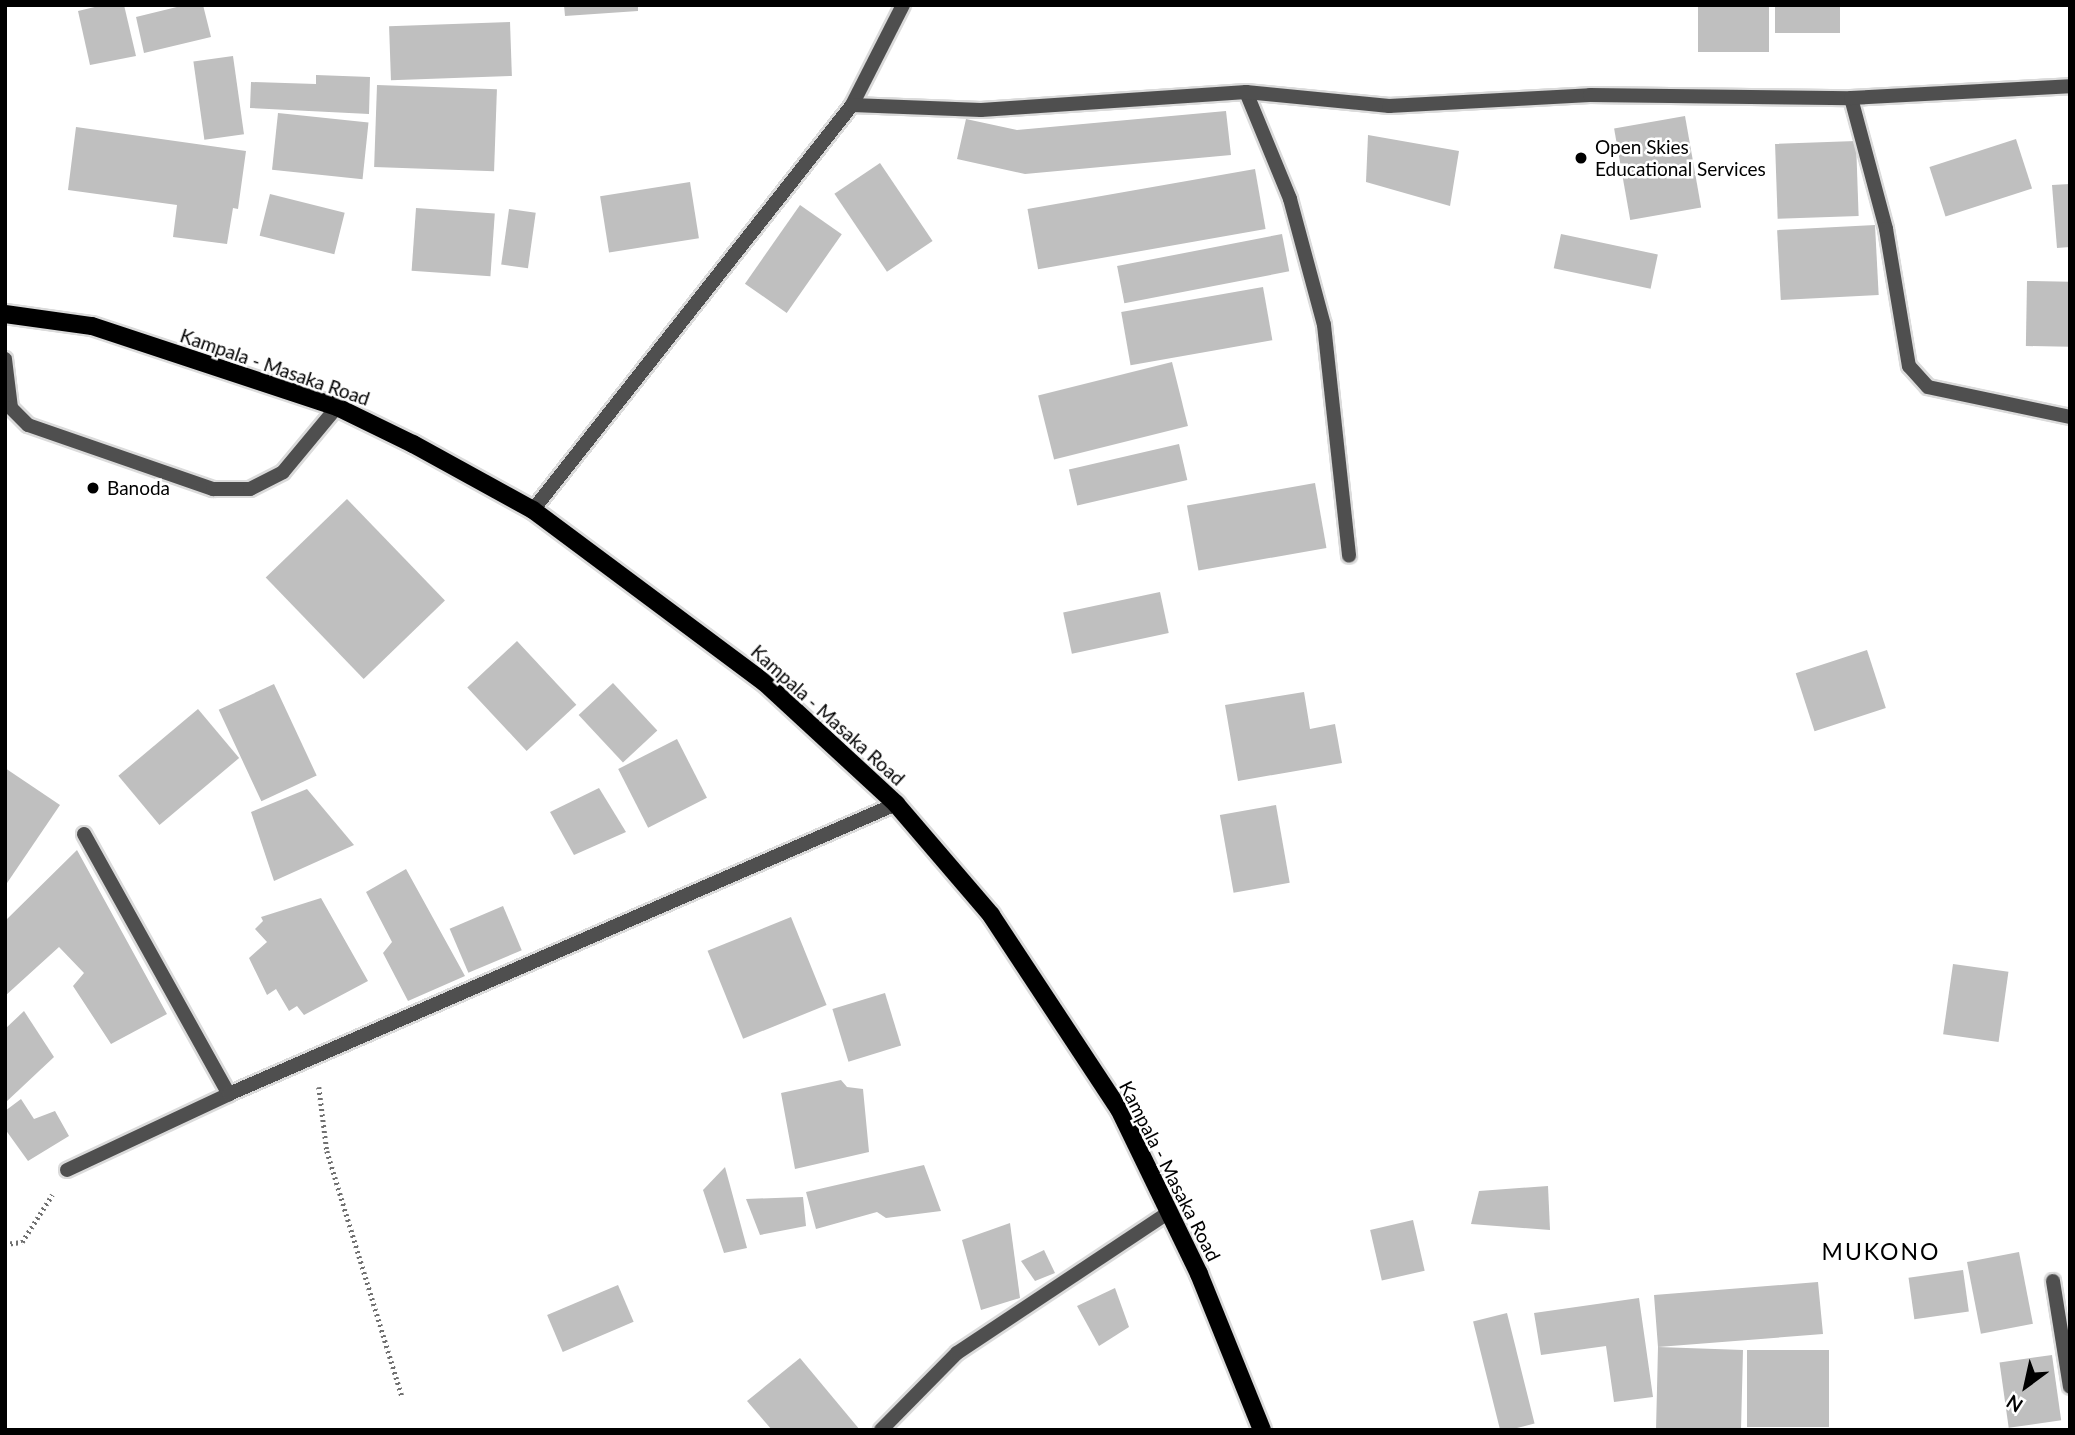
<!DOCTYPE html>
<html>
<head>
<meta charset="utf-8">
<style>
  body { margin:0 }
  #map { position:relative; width:2075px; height:1435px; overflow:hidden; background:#fff; font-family:Lato,sans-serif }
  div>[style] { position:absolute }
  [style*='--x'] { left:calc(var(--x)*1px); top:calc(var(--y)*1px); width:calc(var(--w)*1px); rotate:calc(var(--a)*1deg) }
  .building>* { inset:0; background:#bfbfbf; transform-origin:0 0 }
  .path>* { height:4.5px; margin-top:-2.25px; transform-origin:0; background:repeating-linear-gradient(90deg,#717171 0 2px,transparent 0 5.5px) }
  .roads { filter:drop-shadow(2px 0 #dbdbdb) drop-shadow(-2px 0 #dbdbdb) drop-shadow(0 2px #dbdbdb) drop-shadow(0 -2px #dbdbdb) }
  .lane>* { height:14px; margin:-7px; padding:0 7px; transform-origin:7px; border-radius:7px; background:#4f4f4f }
  .street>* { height:14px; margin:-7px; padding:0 7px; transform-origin:7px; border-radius:7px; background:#4f4f4f }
  .primary>* { height:18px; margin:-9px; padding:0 9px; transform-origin:9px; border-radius:9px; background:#000 }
  .dots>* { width:19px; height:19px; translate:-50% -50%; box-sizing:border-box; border:4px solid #fff; border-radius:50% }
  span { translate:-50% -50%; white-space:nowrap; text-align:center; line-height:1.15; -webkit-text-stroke:5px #fff; paint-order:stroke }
  .poi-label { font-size:19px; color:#000 }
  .left { translate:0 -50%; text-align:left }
  .street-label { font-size:19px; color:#000 }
  .quarter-label { font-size:23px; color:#000; letter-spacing:2px }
  .frame { position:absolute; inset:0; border:7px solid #000; pointer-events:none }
  .north { position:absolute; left:1991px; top:1351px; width:70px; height:70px; -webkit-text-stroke:5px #fff; paint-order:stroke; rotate:213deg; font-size:19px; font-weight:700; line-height:28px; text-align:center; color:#000 }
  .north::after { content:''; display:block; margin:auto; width:24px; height:32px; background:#000; clip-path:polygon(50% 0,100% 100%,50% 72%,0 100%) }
</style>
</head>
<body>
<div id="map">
  <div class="building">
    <div style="clip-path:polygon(103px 5px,124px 5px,136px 56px,90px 65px,78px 11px)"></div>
    <div style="clip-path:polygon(185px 5px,203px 5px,211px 37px,144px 53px,136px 17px)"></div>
    <div style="clip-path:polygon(564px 5px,638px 5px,638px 11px,565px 16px)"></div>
    <div style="left:1698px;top:5px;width:71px;height:47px"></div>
    <div style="left:1775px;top:5px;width:65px;height:28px"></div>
    <div style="left:510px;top:22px;width:54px;height:121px;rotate:88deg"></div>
    <div style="left:233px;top:56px;width:79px;height:40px;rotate:82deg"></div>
    <div style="clip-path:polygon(316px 75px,370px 77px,369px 114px,250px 108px,251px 82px,316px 84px)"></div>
    <div style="left:377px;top:85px;width:120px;height:82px;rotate:2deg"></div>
    <div style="clip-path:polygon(1226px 111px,1231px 155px,1025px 174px,957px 159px,966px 119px,1017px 130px)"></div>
    <div style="left:278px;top:113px;width:91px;height:57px;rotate:6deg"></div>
    <div style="left:1685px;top:116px;width:93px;height:72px;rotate:80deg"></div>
    <div style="clip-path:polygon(76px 127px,246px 151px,238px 209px,233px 208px,227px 244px,173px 237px,177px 205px,68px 190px)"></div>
    <div style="clip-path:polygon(1368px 135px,1459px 151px,1450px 206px,1366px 182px)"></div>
    <div style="left:2016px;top:139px;width:52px;height:91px;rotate:72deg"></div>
    <div style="left:1856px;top:141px;width:75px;height:81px;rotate:88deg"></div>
    <div style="left:880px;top:163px;width:94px;height:55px;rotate:56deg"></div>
    <div style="left:1255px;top:169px;width:61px;height:231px;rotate:80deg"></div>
    <div style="left:690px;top:182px;width:57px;height:91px;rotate:81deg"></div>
    <div style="clip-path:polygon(2070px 184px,2070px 247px,2057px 248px,2052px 185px)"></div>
    <div style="left:270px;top:194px;width:77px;height:43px;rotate:14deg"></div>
    <div style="left:800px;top:205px;width:51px;height:96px;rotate:35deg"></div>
    <div style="left:416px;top:208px;width:79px;height:63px;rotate:4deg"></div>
    <div style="left:509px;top:209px;width:27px;height:56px;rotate:8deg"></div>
    <div style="left:1875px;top:225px;width:70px;height:98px;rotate:87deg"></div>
    <div style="left:1282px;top:234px;width:38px;height:168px;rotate:79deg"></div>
    <div style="left:1561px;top:234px;width:99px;height:35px;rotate:12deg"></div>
    <div style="left:2027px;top:281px;width:43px;height:65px;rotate:1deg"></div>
    <div style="left:1263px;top:287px;width:54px;height:144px;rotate:80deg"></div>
    <div style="left:1172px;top:362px;width:66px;height:138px;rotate:76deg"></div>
    <div style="left:1179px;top:444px;width:37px;height:113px;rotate:77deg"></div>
    <div style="left:1315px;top:483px;width:66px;height:130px;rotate:80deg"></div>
    <div style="left:347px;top:499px;width:141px;height:113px;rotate:46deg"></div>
    <div style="left:1160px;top:592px;width:42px;height:99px;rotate:78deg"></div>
    <div style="left:517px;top:641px;width:87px;height:68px;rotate:47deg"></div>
    <div style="left:1867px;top:650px;width:61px;height:75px;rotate:72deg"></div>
    <div style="left:613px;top:683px;width:65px;height:47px;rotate:47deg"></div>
    <div style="left:274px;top:684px;width:101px;height:61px;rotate:65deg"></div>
    <div style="clip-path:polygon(1304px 692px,1310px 729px,1335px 724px,1342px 763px,1238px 781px,1225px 705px)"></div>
    <div style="left:198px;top:709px;width:64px;height:104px;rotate:50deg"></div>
    <div style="left:677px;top:739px;width:66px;height:66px;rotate:63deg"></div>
    <div style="clip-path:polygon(5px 768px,60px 805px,5px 886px)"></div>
    <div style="clip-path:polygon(599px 788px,626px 832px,574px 855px,550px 812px)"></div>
    <div style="clip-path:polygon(307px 789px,354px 845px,274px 881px,251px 812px)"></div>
    <div style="left:1276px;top:805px;width:79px;height:57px;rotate:80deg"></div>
    <div style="clip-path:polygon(77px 850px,167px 1014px,111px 1044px,73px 986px,84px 973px,59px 947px,5px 996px,5px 921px)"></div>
    <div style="clip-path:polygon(406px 869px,465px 976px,408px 1001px,383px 953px,392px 942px,366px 892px)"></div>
    <div style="clip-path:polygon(321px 898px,368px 981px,304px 1015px,297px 1006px,289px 1011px,276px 989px,267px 995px,249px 958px,267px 942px,255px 929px,263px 921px,261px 917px)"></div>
    <div style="left:503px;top:906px;width:48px;height:58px;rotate:67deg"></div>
    <div style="left:791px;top:917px;width:95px;height:90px;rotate:68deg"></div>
    <div style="left:1953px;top:964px;width:56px;height:71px;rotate:8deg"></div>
    <div style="left:885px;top:993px;width:55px;height:55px;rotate:73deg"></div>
    <div style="clip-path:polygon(24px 1011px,54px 1057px,5px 1103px,5px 1029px)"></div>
    <div style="clip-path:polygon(841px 1080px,847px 1087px,863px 1089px,869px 1152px,795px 1169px,781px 1093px)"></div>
    <div style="clip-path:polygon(21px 1099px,34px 1119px,55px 1111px,69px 1136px,28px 1161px,5px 1129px,5px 1111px)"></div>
    <div style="clip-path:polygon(924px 1165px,941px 1211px,886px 1218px,877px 1212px,816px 1229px,806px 1192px)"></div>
    <div style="clip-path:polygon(725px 1167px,747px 1248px,724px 1253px,703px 1190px)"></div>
    <div style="clip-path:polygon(1548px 1186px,1550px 1230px,1471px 1224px,1479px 1191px)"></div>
    <div style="clip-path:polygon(803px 1197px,806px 1226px,760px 1235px,746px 1199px)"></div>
    <div style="left:1413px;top:1220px;width:52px;height:44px;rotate:77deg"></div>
    <div style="clip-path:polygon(1010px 1223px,1020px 1298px,981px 1310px,962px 1240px)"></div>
    <div style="clip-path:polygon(1044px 1250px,1055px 1273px,1035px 1281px,1021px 1261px)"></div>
    <div style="left:2019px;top:1252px;width:73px;height:53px;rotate:79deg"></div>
    <div style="left:1963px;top:1270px;width:42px;height:55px;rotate:82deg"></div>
    <div style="clip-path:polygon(1818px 1282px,1823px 1334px,1658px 1347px,1743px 1350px,1741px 1430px,1656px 1430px,1658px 1347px,1654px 1295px)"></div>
    <div style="left:618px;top:1285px;width:40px;height:77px;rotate:67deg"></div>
    <div style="clip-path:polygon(1115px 1288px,1129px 1327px,1099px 1346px,1077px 1306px)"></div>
    <div style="clip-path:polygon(1639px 1298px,1653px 1397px,1614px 1402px,1606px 1346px,1541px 1355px,1534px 1313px)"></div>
    <div style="left:1507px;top:1313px;width:114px;height:35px;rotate:76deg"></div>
    <div style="left:1747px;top:1350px;width:82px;height:77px"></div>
    <div style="left:2052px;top:1355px;width:66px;height:53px;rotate:82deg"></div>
    <div style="clip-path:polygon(800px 1358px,860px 1430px,772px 1430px,747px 1401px)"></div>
  </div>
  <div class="path">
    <div style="--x:319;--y:1087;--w:64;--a:82.9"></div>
    <div style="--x:327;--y:1151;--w:257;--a:73"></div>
    <div style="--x:5;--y:1244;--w:17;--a:-7"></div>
    <div style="--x:22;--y:1242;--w:56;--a:-57.4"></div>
  </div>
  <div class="roads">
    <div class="lane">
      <div style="--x:5;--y:359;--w:49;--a:83"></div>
      <div style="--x:11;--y:408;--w:24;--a:45"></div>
      <div style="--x:28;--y:425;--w:196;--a:19.1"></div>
      <div style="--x:213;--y:489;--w:37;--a:0"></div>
      <div style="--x:250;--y:489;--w:37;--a:-27"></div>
      <div style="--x:283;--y:472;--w:85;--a:-50.3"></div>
    </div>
    <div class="street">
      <div style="--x:1246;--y:92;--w:116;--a:67.6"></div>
      <div style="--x:1290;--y:199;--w:131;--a:74.9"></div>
      <div style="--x:1324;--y:325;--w:232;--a:83.8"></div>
      <div style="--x:1851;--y:98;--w:136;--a:75"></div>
      <div style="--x:1886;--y:229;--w:139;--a:80.5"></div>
      <div style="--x:1909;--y:366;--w:28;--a:48"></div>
      <div style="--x:1928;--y:387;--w:145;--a:11.9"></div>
      <div style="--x:852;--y:105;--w:112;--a:-63"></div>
      <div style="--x:533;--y:510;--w:516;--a:-51.77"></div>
      <div style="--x:852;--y:105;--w:129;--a:2.2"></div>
      <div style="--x:981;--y:110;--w:266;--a:-3.9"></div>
      <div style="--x:1246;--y:92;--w:144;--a:5.6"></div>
      <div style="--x:1389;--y:106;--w:201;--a:-3.1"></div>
      <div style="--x:1590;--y:95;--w:261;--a:0.7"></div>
      <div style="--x:1851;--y:98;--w:219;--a:-3.1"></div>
      <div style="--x:84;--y:834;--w:298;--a:60.9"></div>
      <div style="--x:67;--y:1170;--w:179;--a:-25.1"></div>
      <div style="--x:229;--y:1094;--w:727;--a:-23.5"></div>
      <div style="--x:2053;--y:1281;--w:107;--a:80.9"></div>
      <div style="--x:881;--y:1430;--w:108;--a:-45.4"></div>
      <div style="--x:957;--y:1353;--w:255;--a:-33.6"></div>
    </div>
    <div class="primary">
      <div style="--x:5;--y:314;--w:88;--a:7.9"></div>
      <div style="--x:92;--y:326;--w:258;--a:18.3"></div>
      <div style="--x:337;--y:407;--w:85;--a:26"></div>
      <div style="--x:413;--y:444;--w:137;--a:28.8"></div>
      <div style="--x:533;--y:510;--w:288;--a:36.7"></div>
      <div style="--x:764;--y:682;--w:180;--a:42.7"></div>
      <div style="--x:896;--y:804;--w:146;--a:49.4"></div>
      <div style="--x:991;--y:915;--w:232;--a:56.6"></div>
      <div style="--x:1119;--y:1109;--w:183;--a:64.1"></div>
      <div style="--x:1199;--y:1274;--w:168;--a:68"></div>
    </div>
  </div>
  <div class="dots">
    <div style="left:1581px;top:158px;background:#000"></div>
    <div style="left:93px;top:488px;background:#000"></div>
  </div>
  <div class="poi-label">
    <span class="left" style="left:1595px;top:158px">Open Skies<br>Educational Services</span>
    <span class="left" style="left:107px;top:488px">Banoda</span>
  </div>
  <div class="street-label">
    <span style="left:275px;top:367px;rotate:19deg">Kampala - Masaka Road</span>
    <span style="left:828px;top:715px;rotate:42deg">Kampala - Masaka Road</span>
    <span style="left:1170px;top:1171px;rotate:63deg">Kampala - Masaka Road</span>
  </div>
  <div class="quarter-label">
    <span style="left:1881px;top:1251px">MUKONO</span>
  </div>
  <div class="frame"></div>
  <div class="north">N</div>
</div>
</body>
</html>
